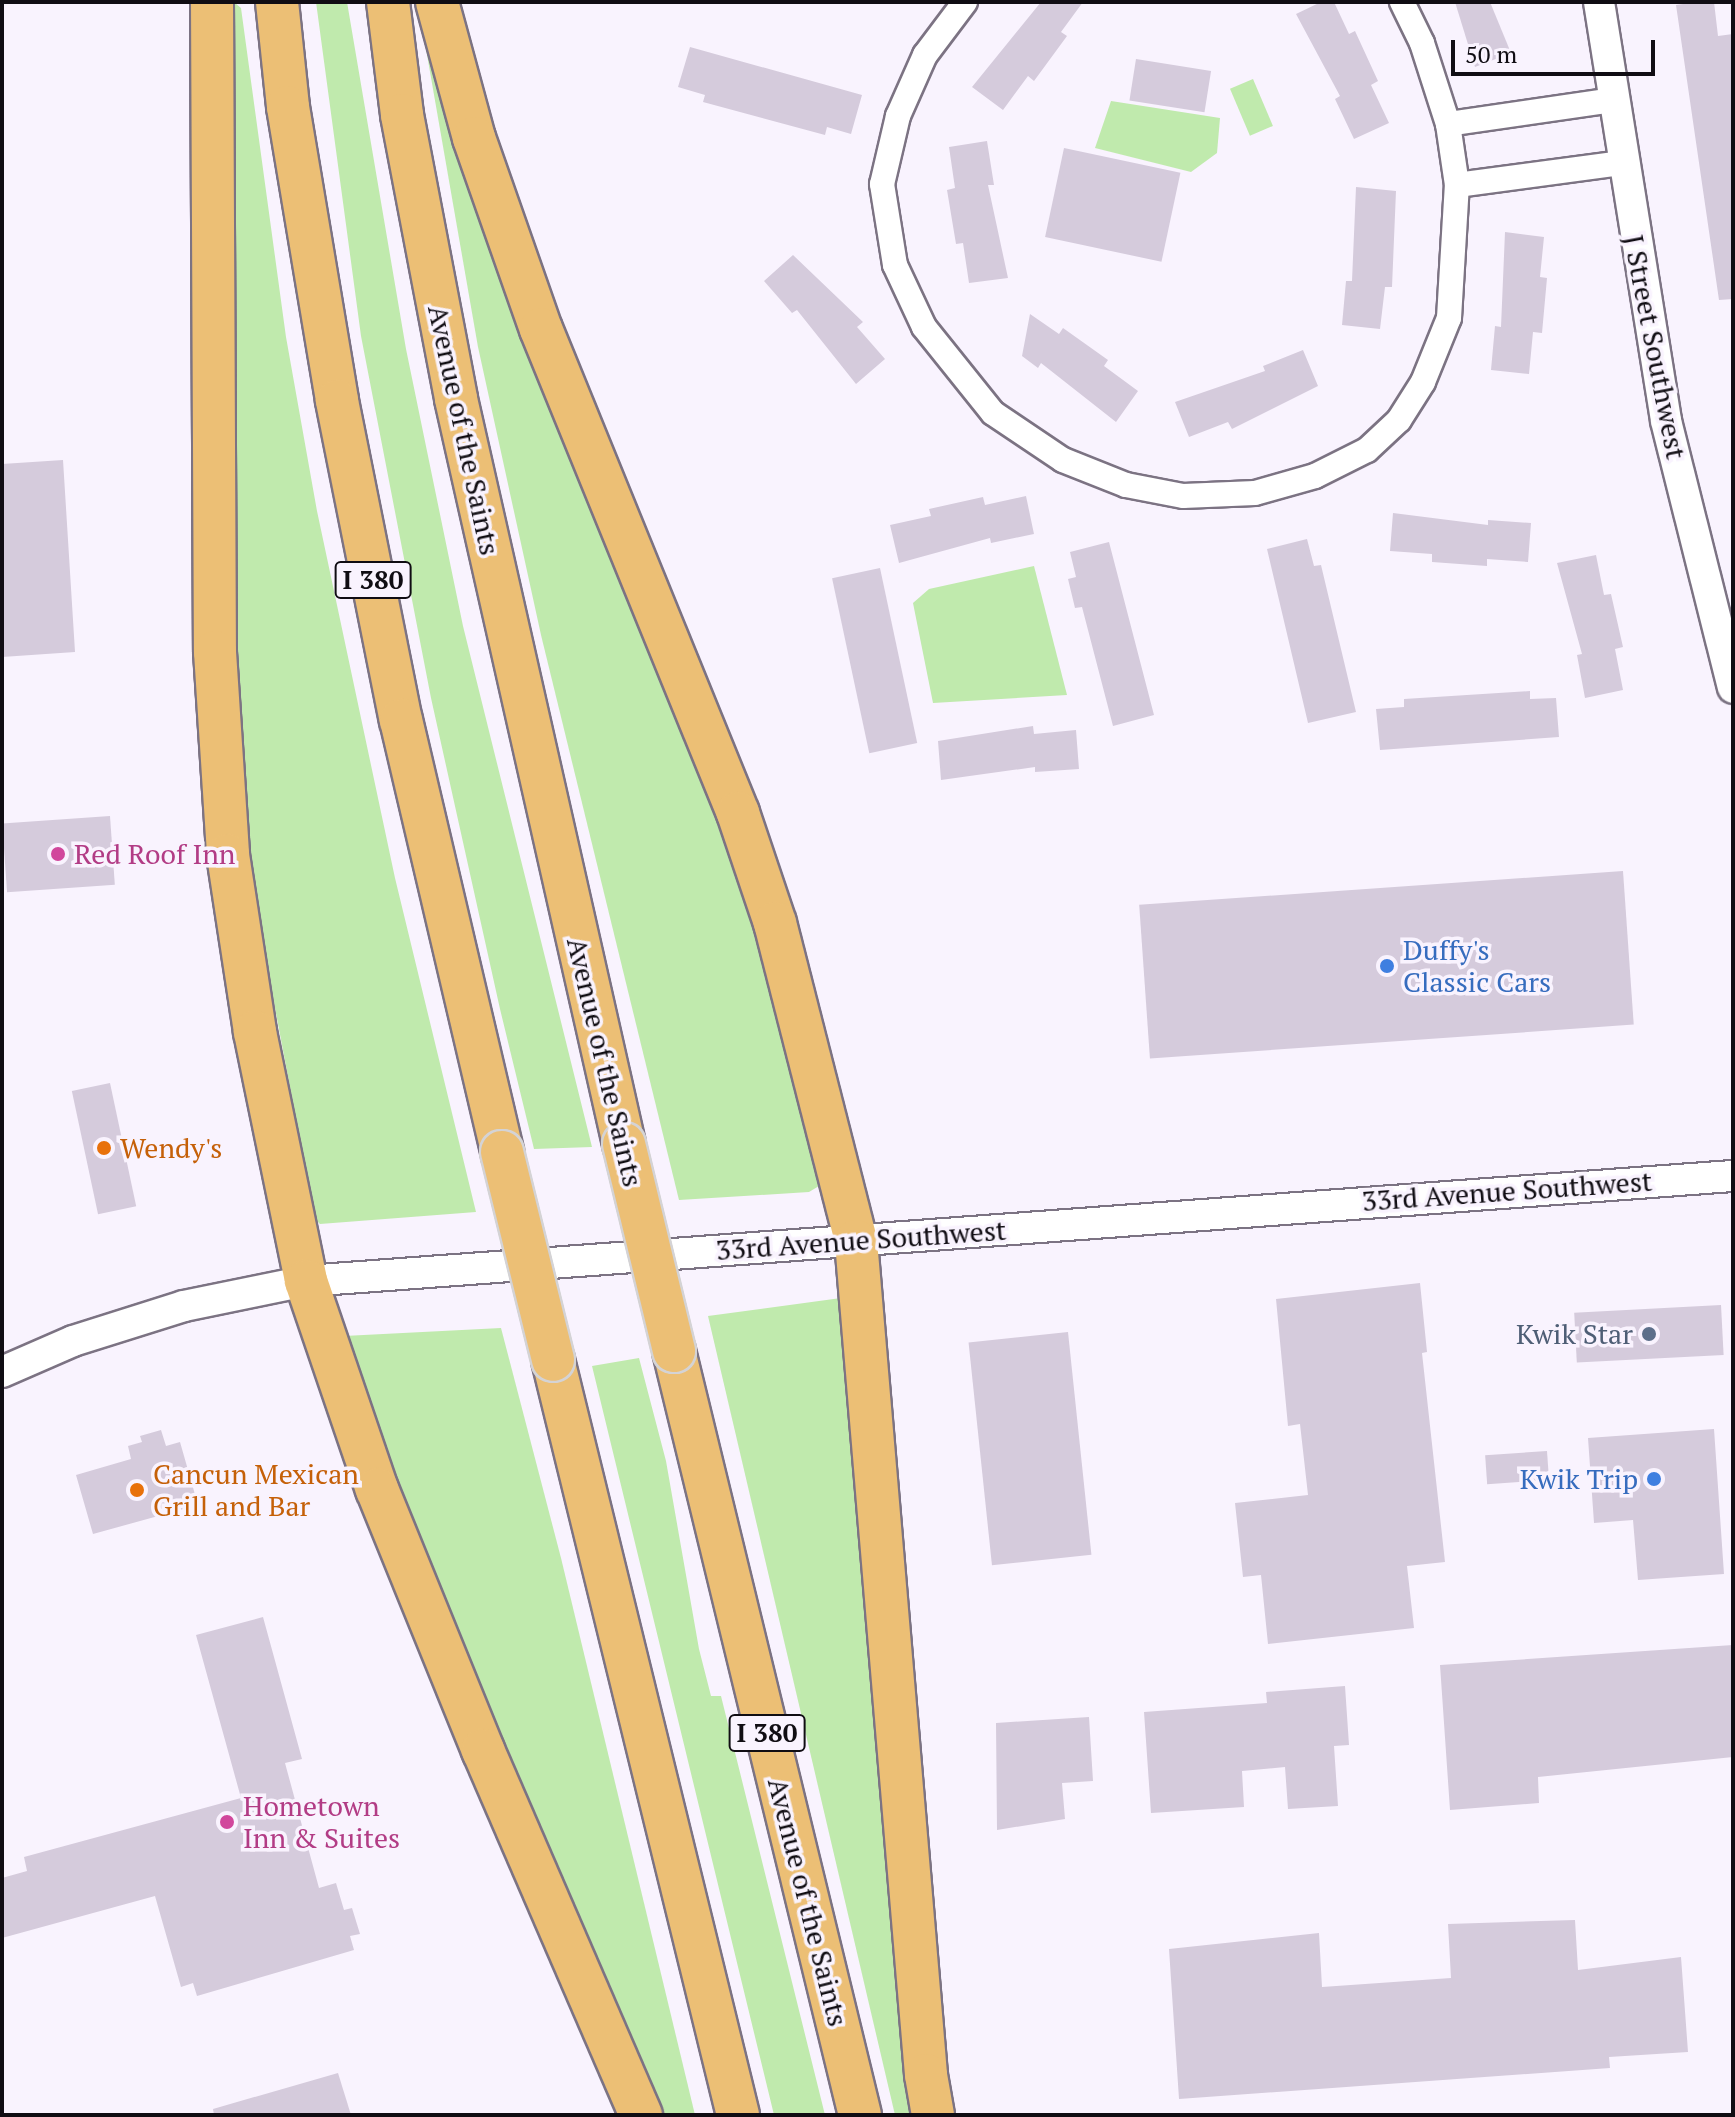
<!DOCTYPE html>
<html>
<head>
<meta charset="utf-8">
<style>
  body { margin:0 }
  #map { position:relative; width:1735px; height:2117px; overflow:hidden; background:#f9f3fe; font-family:"PT Serif",serif }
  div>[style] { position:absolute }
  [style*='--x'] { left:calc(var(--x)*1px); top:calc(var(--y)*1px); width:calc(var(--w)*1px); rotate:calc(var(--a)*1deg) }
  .green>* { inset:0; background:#c0eaad; transform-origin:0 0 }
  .building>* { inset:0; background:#d5cbdc; transform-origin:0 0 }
  .roads { filter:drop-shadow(2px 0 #7c7383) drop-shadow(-2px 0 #7c7383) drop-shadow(0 2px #7c7383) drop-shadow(0 -2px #7c7383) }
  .minor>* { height:24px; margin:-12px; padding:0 12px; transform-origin:12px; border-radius:12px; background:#fff }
  .tertiary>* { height:30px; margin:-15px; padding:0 15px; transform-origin:15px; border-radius:15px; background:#fff }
  .motorway>* { height:42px; margin:-21px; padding:0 21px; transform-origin:21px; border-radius:21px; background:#ecbf75 }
  .bridges { filter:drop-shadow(2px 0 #d4d3d5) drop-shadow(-2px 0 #d4d3d5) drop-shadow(0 2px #d4d3d5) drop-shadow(0 -2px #d4d3d5) }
  .motorway-bridge>* { height:42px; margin:-21px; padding:0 21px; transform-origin:21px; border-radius:21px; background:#ecbf75 }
  .dots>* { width:22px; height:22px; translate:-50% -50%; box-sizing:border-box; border:4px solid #f9f3fe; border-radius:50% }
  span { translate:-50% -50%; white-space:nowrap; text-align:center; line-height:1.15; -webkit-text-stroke:7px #f9f3fe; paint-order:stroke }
  .shield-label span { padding:2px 6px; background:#f9f3fe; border:2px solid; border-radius:6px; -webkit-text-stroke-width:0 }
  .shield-label { font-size:26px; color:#100d13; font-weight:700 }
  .street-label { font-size:28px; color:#100d13 }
  .hotel-label { font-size:28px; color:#b23c85 }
  .left { translate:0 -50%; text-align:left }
  .shop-label { font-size:28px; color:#366cbe }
  .right { translate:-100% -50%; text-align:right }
  .food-label { font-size:28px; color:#c56008 }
  .service-label { font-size:28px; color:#4e5e75 }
  .frame { position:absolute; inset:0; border:4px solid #100d13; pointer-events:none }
  .scale { position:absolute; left:1451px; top:40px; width:204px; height:36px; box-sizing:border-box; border:4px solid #100d13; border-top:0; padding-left:10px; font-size:24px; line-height:28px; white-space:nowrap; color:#100d13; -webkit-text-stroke:6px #f9f3fe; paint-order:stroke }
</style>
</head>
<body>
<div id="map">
  <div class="green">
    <div style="clip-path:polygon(316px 2px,347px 2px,406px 349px,463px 626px,592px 1147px,534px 1149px,500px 1009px,431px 698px,361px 336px)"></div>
    <div style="clip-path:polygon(235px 3px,241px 8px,286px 337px,317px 511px,395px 878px,476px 1212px,320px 1224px,315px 1219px,242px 834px,229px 628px,225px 5px)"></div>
    <div style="clip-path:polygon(418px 3px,761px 941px,820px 1170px,819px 1186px,809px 1192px,679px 1200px,541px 635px,478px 347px)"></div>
    <div style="left:1253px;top:79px;width:51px;height:25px;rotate:67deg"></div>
    <div style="clip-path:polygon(1111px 101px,1220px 118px,1217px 153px,1191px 172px,1095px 148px)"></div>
    <div style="clip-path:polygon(1034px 566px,1067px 695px,933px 703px,913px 603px,929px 589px)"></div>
    <div style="clip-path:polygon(841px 1298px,918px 2115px,895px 2115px,708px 1316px)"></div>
    <div style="clip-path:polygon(501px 1328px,561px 1558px,695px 2115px,662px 2115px,390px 1484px,344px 1336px)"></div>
    <div style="clip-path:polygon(639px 1358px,666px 1461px,699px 1649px,711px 1696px,721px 1696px,825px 2115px,774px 2115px,592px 1366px)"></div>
  </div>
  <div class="building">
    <div style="clip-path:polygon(1041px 2px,1083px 2px,1061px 32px,1067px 36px,1034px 81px,1028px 76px,1003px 110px,972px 87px)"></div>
    <div style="clip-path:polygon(1321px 2px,1334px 2px,1349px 34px,1355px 31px,1378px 81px,1371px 85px,1389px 123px,1354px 139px,1335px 99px,1340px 96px,1296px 14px)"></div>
    <div style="clip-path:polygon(1455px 2px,1490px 2px,1511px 53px,1475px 67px)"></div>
    <div style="clip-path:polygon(1697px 2px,1714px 2px,1718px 36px,1733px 34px,1733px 299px,1719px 300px,1676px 5px)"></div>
    <div style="clip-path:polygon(690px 47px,862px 95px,851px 134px,827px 127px,825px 135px,703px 102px,705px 95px,678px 87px)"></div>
    <div style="left:1136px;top:59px;width:76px;height:42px;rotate:9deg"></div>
    <div style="clip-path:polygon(987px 141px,994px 185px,988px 185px,1008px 278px,969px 283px,963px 243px,956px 244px,947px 190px,955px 188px,949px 147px)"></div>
    <div style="left:1064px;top:148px;width:119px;height:91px;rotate:12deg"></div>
    <div style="clip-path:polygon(1356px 187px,1396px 191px,1392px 287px,1385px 287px,1380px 329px,1342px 325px,1346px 281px,1352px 281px)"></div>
    <div style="clip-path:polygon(1505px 232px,1544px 237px,1540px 277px,1547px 278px,1542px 333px,1533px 332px,1529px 374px,1491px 370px,1495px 326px,1501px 327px)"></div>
    <div style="clip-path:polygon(793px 255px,863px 322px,857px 327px,885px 359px,856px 384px,797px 310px,792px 313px,764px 281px)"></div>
    <div style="clip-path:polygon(1030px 314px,1059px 334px,1063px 328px,1108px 360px,1104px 366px,1138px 391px,1116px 422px,1041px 363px,1038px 368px,1022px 356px)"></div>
    <div style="clip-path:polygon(1303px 350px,1318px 386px,1232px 429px,1228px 422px,1189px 437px,1175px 402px,1265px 371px,1263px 366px)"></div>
    <div style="clip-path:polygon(63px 460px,75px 652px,2px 657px,2px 464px)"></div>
    <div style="clip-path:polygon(1026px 496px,1034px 534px,991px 543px,990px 538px,899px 563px,890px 525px,931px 516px,929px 509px,983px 497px,985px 505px)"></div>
    <div style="clip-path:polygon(1393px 513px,1488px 525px,1488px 520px,1531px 523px,1528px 562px,1487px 559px,1487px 566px,1432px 562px,1432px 554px,1390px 551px)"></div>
    <div style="clip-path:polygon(1307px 539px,1314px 566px,1321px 565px,1356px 712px,1308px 723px,1267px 549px)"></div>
    <div style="clip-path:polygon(1109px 542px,1154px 715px,1113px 726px,1082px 607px,1075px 608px,1068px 579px,1076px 577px,1070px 552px)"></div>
    <div style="clip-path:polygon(1596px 555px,1604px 595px,1611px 594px,1623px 647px,1615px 649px,1623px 690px,1585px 698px,1577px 655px,1582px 654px,1557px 563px)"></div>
    <div style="left:880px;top:568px;width:179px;height:49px;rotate:78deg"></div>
    <div style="clip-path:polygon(1530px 691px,1530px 699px,1556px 698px,1559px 737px,1380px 750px,1376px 709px,1404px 707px,1404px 699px)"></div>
    <div style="clip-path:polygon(1033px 726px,1034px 734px,1076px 730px,1079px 769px,1035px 772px,1035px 767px,941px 780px,938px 741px)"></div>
    <div style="left:110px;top:816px;width:69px;height:108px;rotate:86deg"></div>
    <div style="left:1623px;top:871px;width:154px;height:485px;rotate:86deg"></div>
    <div style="left:110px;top:1083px;width:126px;height:39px;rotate:78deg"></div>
    <div style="clip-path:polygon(1420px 1283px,1427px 1352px,1422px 1353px,1445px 1562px,1407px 1566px,1414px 1628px,1268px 1644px,1261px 1575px,1243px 1577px,1235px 1503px,1308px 1495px,1300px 1424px,1288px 1426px,1276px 1299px)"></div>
    <div style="left:1721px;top:1305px;width:50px;height:147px;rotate:87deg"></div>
    <div style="left:1068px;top:1332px;width:224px;height:100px;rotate:84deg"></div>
    <div style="clip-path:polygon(1714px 1429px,1724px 1574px,1638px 1580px,1633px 1520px,1594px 1523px,1588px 1438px)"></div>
    <div style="clip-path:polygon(161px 1430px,166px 1446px,180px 1442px,198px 1505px,93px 1534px,76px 1475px,131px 1459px,128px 1446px,142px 1442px,140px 1436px)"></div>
    <div style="left:1547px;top:1451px;width:29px;height:62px;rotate:86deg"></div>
    <div style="clip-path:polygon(263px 1617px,302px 1759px,285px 1763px,319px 1888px,336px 1883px,344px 1910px,352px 1908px,360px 1934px,350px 1936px,354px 1950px,197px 1996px,193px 1983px,181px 1987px,155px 1896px,2px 1938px,2px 1878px,27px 1871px,24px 1857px,241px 1798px,196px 1635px)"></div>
    <div style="clip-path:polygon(1733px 1645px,1733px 1757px,1538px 1777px,1539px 1803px,1450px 1810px,1440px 1665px)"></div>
    <div style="clip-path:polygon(1345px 1686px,1349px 1745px,1334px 1746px,1338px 1806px,1288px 1809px,1285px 1767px,1242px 1771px,1244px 1807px,1151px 1813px,1144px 1712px,1267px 1703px,1266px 1692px)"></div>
    <div style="clip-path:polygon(1089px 1717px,1093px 1781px,1062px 1783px,1065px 1819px,997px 1830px,996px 1723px)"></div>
    <div style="clip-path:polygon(1575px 1920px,1578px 1970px,1681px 1957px,1688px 2052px,1609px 2057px,1610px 2068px,1179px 2099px,1169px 1949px,1319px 1933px,1322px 1987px,1451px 1978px,1448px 1924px)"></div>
    <div style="clip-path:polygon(338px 2073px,351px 2115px,214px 2115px,213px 2109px)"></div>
  </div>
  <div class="roads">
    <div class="minor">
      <div style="--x:965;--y:2;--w:66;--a:127"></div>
      <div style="--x:925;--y:55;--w:67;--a:113.9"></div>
      <div style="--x:898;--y:116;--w:70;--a:103.2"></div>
      <div style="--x:882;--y:184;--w:82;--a:80.9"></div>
      <div style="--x:895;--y:265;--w:68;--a:64.9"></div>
      <div style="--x:924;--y:327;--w:110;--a:51.3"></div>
      <div style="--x:993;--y:413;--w:84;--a:33.9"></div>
      <div style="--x:1063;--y:460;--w:68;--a:21.6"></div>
      <div style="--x:1126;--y:485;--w:58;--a:10.9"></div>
      <div style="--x:1183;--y:496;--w:72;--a:-2.4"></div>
      <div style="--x:1255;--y:493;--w:62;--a:-15.8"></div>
      <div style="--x:1315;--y:476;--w:58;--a:-26.6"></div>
      <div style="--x:1367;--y:450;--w:44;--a:-43.2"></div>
      <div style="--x:1399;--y:420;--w:45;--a:-57.7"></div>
      <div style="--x:1423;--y:382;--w:69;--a:-67.9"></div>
      <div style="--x:1449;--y:318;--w:133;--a:-86.6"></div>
      <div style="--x:1457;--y:185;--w:62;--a:-98.4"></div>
      <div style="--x:1448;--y:124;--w:85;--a:-107.8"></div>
      <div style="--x:1422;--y:43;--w:46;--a:-116"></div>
      <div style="--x:1448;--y:124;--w:166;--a:-8.3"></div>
      <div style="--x:1457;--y:185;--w:165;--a:-7.6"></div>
    </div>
    <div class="tertiary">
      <div style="--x:1599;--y:2;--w:424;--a:80.9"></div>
      <div style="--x:1666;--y:421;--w:275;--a:75.9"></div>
      <div style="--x:2;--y:1372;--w:77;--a:-23.6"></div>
      <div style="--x:73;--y:1341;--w:116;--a:-17.5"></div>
      <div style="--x:184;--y:1306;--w:125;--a:-11.6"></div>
      <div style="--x:306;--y:1281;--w:1431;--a:-4.21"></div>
    </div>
    <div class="motorway">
      <div style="--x:212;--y:2;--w:650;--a:89.74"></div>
      <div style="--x:215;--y:652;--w:203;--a:86.3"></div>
      <div style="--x:228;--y:855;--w:179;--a:81.3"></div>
      <div style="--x:255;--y:1032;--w:254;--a:78.4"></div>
      <div style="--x:306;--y:1281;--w:220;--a:71.2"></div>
      <div style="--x:377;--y:1489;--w:282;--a:67.9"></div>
      <div style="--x:483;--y:1750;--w:398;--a:66.6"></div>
      <div style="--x:277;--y:2;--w:106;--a:84"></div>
      <div style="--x:288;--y:107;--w:298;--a:80.5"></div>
      <div style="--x:337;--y:401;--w:325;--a:78.7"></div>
      <div style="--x:401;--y:720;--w:444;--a:76.8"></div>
      <div style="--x:388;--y:2;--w:114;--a:82.9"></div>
      <div style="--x:402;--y:115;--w:289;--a:79.2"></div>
      <div style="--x:456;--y:399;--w:764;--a:77.29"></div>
      <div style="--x:437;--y:2;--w:141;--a:74.8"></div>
      <div style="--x:474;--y:138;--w:202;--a:70.7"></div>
      <div style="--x:541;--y:329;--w:523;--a:67.85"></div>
      <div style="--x:738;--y:813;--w:116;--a:71.4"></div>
      <div style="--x:775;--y:923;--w:328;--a:75.7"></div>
      <div style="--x:856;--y:1241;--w:837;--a:85.2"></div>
      <div style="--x:926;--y:2075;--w:41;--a:80.1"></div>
      <div style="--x:674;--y:1351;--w:786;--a:76.32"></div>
      <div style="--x:553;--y:1360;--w:777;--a:76.23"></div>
    </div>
  </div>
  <div class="bridges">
    <div class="motorway-bridge">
      <div style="--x:624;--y:1144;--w:213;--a:76.4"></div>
      <div style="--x:502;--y:1152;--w:214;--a:76.2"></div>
    </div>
  </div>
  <div class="dots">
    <div style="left:58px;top:854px;background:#d1479c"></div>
    <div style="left:1387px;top:966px;background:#3f7fe0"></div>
    <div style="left:104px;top:1148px;background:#e8710a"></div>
    <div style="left:1649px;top:1334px;background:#5c6f8a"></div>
    <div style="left:1654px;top:1479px;background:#3f7fe0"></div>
    <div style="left:137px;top:1490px;background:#e8710a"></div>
    <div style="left:227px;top:1822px;background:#d1479c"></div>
  </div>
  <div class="shield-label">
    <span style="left:373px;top:580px">I 380</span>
    <span style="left:767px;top:1733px">I 380</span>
  </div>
  <div class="street-label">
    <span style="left:1655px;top:347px;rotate:79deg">J Street Southwest</span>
    <span style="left:464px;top:430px;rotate:78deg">Avenue of the Saints</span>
    <span style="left:605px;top:1062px;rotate:77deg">Avenue of the Saints</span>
    <span style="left:1507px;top:1191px;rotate:-4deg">33rd Avenue Southwest</span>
    <span style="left:861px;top:1240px;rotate:-4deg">33rd Avenue Southwest</span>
    <span style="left:808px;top:1902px;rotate:76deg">Avenue of the Saints</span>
  </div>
  <div class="hotel-label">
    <span class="left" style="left:74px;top:854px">Red Roof Inn</span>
    <span class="left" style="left:243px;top:1822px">Hometown<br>Inn &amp; Suites</span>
  </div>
  <div class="shop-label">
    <span class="left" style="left:1403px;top:966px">Duffy's<br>Classic Cars</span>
    <span class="right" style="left:1638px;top:1479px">Kwik Trip</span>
  </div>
  <div class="food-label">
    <span class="left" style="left:120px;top:1148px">Wendy's</span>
    <span class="left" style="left:153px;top:1490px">Cancun Mexican<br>Grill and Bar</span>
  </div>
  <div class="service-label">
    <span class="right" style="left:1633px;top:1334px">Kwik Star</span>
  </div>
  <div class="frame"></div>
  <div class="scale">50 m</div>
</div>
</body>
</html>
